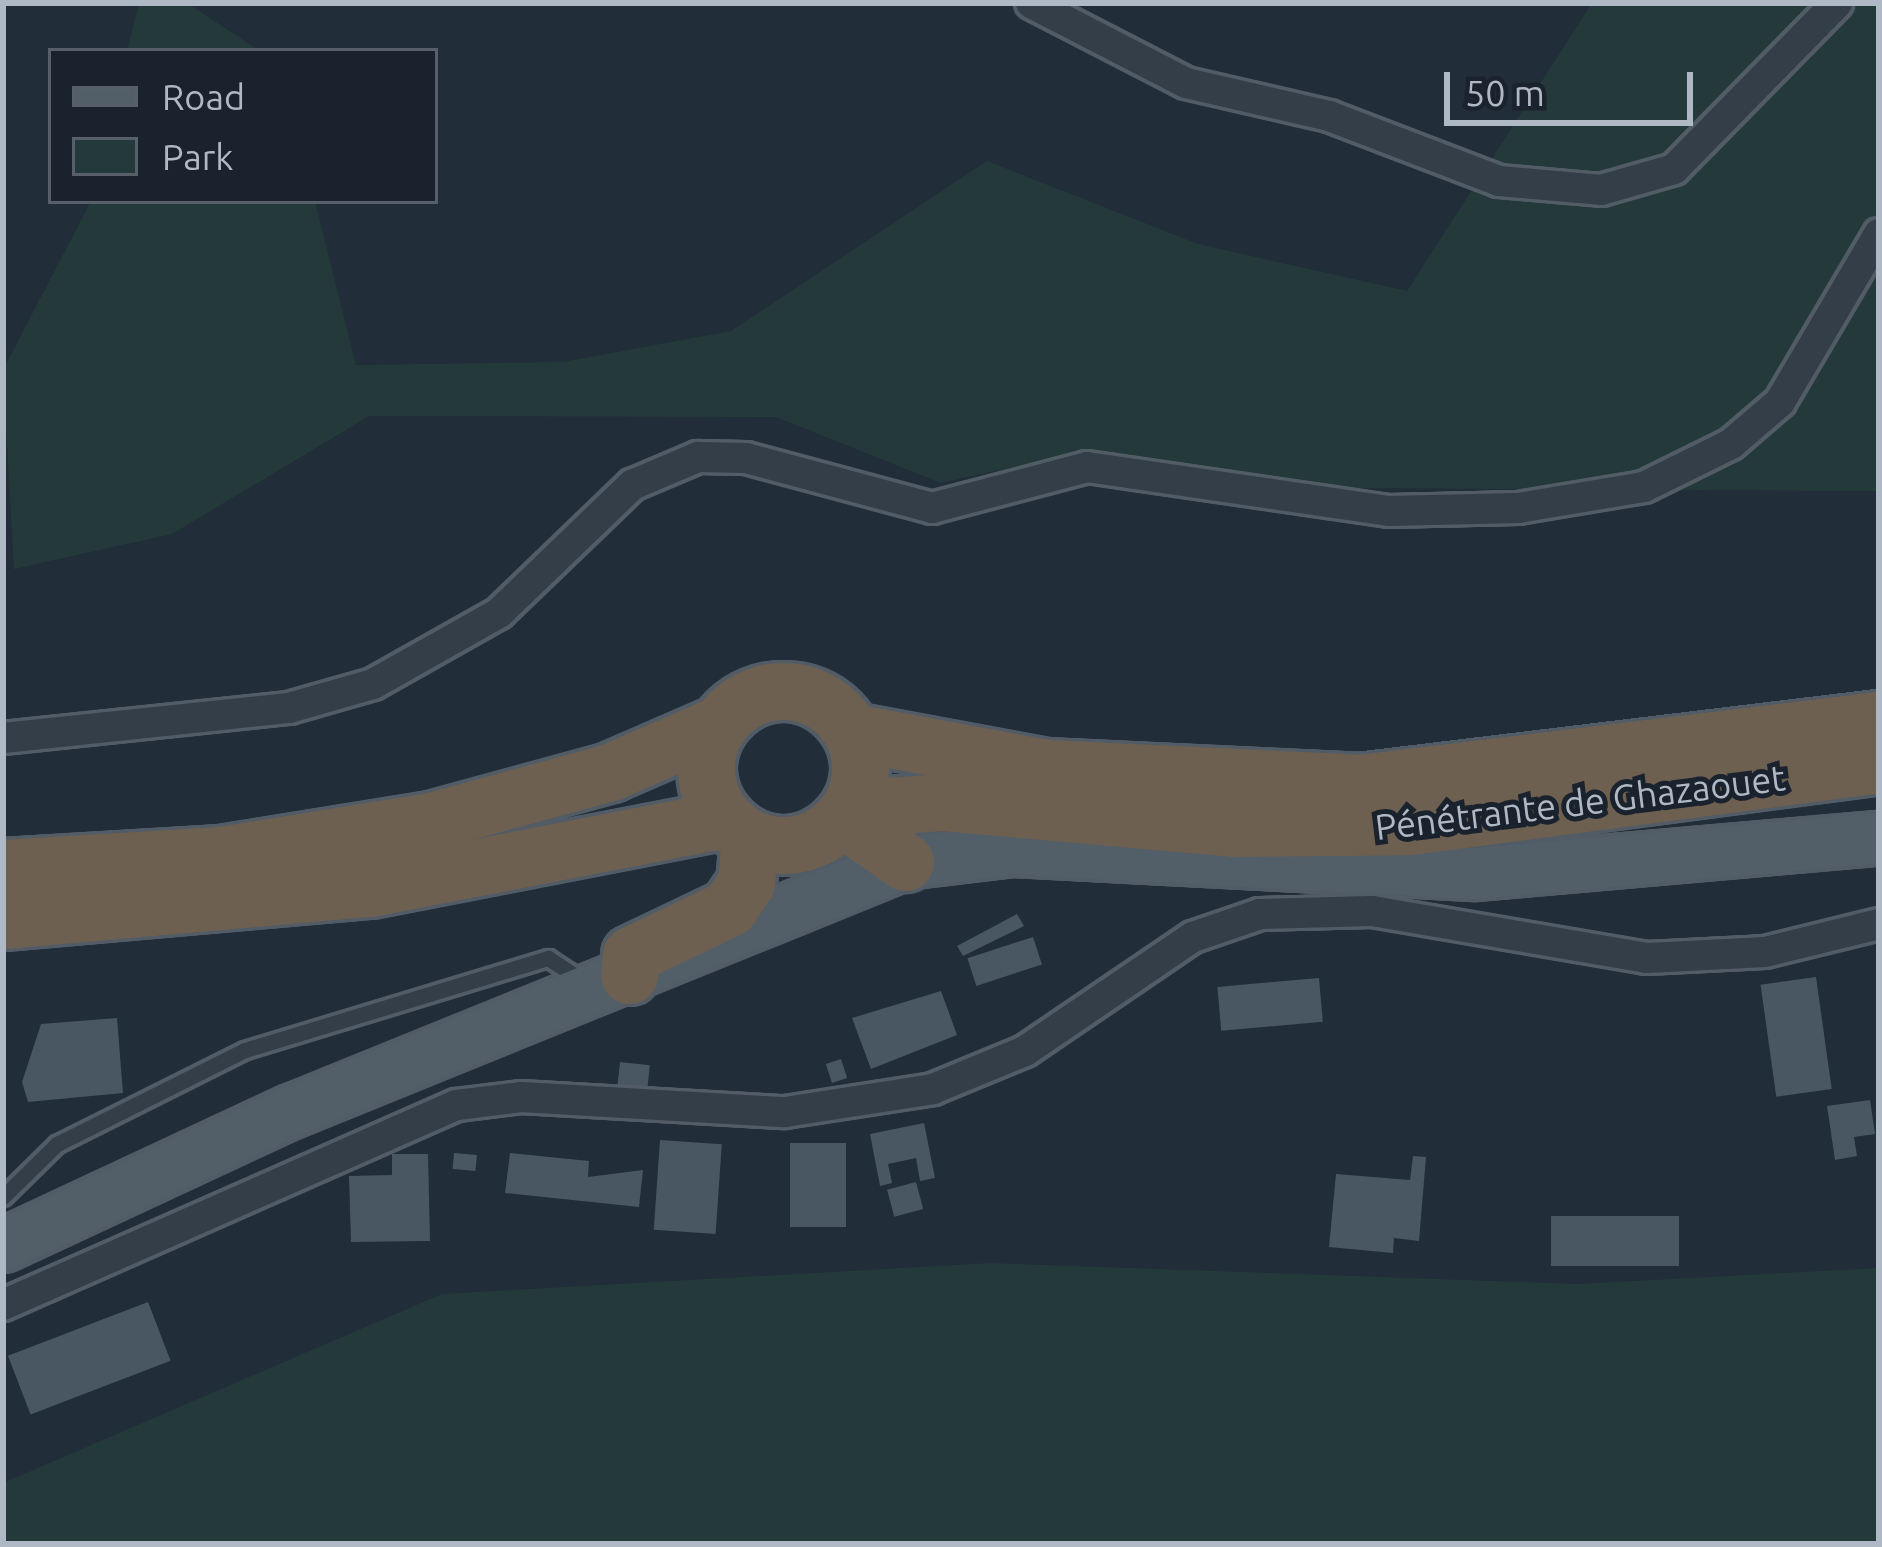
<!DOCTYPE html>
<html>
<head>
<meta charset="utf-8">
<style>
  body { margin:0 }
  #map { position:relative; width:1882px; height:1547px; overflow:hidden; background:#212d38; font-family:Ubuntu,sans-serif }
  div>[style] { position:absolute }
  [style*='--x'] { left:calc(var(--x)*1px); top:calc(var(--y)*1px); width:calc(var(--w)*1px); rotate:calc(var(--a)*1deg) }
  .green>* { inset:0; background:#243a3a }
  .building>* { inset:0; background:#495763; transform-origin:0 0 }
  .roads { filter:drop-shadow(3px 0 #525c66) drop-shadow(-3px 0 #525c66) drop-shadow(0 3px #525c66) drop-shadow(0 -3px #525c66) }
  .service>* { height:15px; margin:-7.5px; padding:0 7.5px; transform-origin:7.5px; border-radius:7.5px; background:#343e48 }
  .minor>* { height:30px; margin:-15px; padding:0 15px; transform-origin:15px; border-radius:15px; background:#343e48 }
  .primary>* { height:51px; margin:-25.5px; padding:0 25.5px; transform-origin:25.5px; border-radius:25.5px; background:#525e68 }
  .motorway>* { height:57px; margin:-28.5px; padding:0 28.5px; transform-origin:28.5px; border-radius:28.5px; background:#6e6051 }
  .motorway>.ring { margin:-28.5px; padding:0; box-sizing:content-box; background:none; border:57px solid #6e6051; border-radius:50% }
  span { translate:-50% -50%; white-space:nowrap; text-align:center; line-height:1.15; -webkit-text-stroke:10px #1a232d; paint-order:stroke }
  .street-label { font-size:36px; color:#afb9c5 }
  .frame { position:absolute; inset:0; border:6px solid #afb9c5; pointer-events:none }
  .legend { position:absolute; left:48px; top:48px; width:390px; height:156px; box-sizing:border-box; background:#1a232d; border:3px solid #565f6a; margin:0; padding:15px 21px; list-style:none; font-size:36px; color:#afb9c5 }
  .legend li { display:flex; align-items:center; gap:24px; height:60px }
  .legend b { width:60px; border:3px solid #565f6a }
  .scale { position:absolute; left:1444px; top:72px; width:249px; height:54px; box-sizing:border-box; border:6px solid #afb9c5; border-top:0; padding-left:15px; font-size:36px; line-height:42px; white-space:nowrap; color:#afb9c5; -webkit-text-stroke:9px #1a232d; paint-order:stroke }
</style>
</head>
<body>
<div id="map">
  <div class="green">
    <div style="clip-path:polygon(139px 3px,187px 3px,260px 51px,127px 51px)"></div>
    <div style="clip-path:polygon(1592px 3px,1879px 3px,1879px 491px,1342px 488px,1089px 450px,941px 483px,776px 417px,369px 416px,172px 534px,14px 569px,3px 370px,91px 201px,315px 201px,356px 365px,563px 362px,731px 331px,987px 161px,1198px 244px,1407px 291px)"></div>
    <div style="clip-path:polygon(991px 1263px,1578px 1284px,1879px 1268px,1879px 1544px,3px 1544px,3px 1483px,442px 1294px)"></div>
  </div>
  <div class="building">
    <div style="clip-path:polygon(1017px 914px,1024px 926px,963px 956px,957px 946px)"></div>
    <div style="left:1033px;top:937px;width:29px;height:69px;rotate:72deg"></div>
    <div style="left:1816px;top:977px;width:113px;height:56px;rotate:82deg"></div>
    <div style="left:1319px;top:978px;width:44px;height:102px;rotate:85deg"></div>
    <div style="clip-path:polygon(941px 991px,957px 1035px,871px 1069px,852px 1018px)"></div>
    <div style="clip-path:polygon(117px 1018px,123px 1093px,28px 1102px,22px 1082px,41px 1024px)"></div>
    <div style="left:841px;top:1059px;width:20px;height:16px;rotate:72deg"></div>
    <div style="left:620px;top:1062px;width:30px;height:25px;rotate:6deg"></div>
    <div style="clip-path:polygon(1870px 1100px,1875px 1134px,1854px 1137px,1857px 1156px,1835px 1160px,1827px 1106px)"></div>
    <div style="clip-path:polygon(924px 1123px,935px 1178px,920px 1181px,916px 1158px,888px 1164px,892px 1183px,880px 1186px,870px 1134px)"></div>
    <div style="left:660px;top:1140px;width:62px;height:90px;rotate:4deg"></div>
    <div style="left:790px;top:1143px;width:56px;height:84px"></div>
    <div style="left:454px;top:1153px;width:23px;height:16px;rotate:5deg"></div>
    <div style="clip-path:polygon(510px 1153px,589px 1161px,588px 1177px,643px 1170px,639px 1207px,505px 1193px)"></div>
    <div style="clip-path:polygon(392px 1154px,428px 1154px,430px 1241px,351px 1242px,349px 1176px,392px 1175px)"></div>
    <div style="clip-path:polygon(1413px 1156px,1426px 1157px,1419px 1241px,1394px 1238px,1393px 1253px,1329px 1247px,1336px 1174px,1410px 1180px)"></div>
    <div style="left:916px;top:1182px;width:28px;height:30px;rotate:75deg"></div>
    <div style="left:1679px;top:1216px;width:50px;height:128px;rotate:90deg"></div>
    <div style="left:148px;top:1302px;width:63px;height:150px;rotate:69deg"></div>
  </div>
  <div class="roads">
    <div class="service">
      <div style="--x:3;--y:1197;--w:76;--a:-44.5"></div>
      <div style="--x:57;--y:1144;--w:210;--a:-26.6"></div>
      <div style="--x:245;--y:1050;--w:317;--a:-16.9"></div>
      <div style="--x:548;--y:958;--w:45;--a:33.3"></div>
    </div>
    <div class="minor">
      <div style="--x:1031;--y:3;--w:174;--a:27.3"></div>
      <div style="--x:1186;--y:83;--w:147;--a:13"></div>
      <div style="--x:1329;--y:116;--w:182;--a:20.9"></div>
      <div style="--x:1499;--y:181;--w:102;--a:5"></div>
      <div style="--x:1601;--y:190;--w:76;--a:-16"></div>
      <div style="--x:1674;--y:169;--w:233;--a:-45.5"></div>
      <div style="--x:3;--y:738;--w:288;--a:-6"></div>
      <div style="--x:289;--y:708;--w:87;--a:-15.9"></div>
      <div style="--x:373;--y:684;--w:145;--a:-29.4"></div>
      <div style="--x:499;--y:613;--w:185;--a:-43.9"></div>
      <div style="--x:632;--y:485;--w:72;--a:-23"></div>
      <div style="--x:698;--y:457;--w:48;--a:1.2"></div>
      <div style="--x:746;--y:458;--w:193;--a:15"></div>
      <div style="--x:932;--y:508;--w:160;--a:-14.8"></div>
      <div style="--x:1087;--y:467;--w:305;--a:8.3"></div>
      <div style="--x:1389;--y:511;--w:129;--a:-1.3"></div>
      <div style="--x:1518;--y:508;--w:128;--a:-9.5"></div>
      <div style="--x:1644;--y:487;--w:97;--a:-26.3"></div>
      <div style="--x:1731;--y:444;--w:65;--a:-40.6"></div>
      <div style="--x:1780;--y:402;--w:195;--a:-59.5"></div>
      <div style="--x:3;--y:1305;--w:496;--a:-23.8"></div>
      <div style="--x:457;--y:1105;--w:64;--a:-7.1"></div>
      <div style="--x:521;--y:1097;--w:264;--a:3.3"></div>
      <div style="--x:785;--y:1112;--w:150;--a:-8.8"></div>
      <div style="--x:933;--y:1089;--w:100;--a:-22.4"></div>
      <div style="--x:1025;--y:1051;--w:203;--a:-34.2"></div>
      <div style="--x:1193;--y:937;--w:71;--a:-18.9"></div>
      <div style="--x:1260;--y:914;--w:112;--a:-1.5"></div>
      <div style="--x:1372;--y:911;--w:279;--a:9.7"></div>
      <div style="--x:1647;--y:958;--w:118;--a:-2.9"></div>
      <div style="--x:1765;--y:952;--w:117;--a:-13.8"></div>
    </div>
    <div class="primary">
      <div style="--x:3;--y:1245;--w:318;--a:-25"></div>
      <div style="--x:291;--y:1111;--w:663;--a:-22.07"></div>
      <div style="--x:905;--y:862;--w:109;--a:-6.9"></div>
      <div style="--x:1013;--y:849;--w:463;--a:3"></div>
      <div style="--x:1475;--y:873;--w:406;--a:-5"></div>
    </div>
    <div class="motorway">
      <div class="ring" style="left:706px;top:691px;width:97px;height:97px"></div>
      <div style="--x:852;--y:732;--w:197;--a:10.5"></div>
      <div style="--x:1046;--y:768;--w:313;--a:2.7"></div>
      <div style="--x:1359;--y:783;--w:524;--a:-6.91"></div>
      <div style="--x:849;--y:809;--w:94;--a:-4.3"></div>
      <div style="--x:943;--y:802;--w:291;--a:5.1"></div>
      <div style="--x:1233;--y:828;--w:177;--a:-0.6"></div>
      <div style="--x:1410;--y:826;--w:473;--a:-7.5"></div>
      <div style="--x:843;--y:818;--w:76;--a:35.4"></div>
      <div style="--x:3;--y:868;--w:218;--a:-3.4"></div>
      <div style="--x:221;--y:855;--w:213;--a:-9.2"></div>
      <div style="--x:431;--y:821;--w:186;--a:-15.3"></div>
      <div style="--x:610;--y:772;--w:118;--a:-23.5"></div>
      <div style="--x:3;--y:920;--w:368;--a:-5"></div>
      <div style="--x:370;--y:888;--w:362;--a:-11"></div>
      <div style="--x:629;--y:975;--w:20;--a:-84"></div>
      <div style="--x:631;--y:955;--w:109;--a:-25.6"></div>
      <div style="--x:729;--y:908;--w:30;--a:-56"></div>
      <div style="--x:746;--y:883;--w:45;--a:-84.9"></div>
    </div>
  </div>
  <div class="street-label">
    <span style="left:1580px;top:802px;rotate:-7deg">Pénétrante de Ghazaouet</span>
  </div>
  <div class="frame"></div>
  <ul class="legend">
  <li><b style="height:15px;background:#525e68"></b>Road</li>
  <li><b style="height:33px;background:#243a3a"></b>Park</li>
  </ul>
  <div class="scale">50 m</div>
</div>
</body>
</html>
